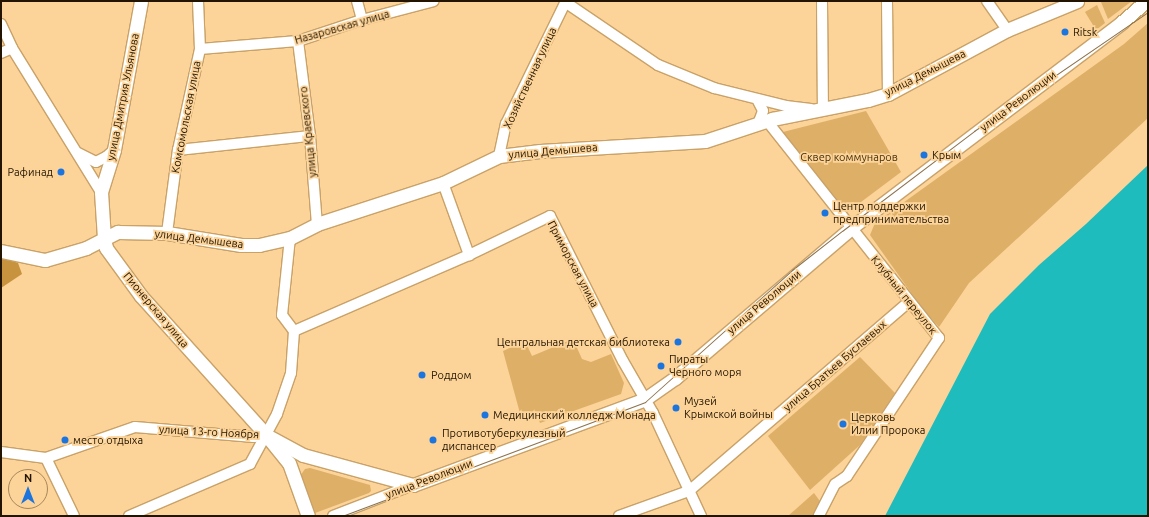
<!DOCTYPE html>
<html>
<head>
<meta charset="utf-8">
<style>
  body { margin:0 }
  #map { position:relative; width:1149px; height:517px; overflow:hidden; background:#fcd398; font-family:Ubuntu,sans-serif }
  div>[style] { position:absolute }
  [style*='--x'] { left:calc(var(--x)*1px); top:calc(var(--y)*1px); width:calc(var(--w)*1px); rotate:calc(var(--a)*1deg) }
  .green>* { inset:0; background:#deaf67 }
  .forest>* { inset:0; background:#c8933e }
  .water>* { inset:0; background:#1fbcbe }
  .roads { filter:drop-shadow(1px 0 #c9a268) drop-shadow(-1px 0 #c9a268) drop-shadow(0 1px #c9a268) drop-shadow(0 -1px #c9a268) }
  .minor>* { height:10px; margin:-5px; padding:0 5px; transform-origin:5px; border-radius:5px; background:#fff }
  .tertiary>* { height:13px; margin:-6.5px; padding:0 6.5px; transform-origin:6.5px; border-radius:6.5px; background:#fff }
  .tram>* { height:1px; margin:-0.5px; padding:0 0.5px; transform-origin:0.5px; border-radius:0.5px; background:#8d724b }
  .dots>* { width:11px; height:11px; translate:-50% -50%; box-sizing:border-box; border:2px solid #fcd398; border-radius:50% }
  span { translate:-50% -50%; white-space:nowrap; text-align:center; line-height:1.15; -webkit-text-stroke:3.5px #fcd398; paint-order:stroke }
  .street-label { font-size:11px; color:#221400 }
  .poi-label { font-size:11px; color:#221400 }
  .left { translate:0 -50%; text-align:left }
  .right { translate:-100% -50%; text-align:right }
  .park-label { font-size:11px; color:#46300b }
  .frame { position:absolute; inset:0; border:2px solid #221400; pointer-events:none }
  .north { position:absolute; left:8px; top:469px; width:40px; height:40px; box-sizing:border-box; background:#fcd398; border:1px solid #a5875b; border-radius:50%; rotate:0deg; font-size:11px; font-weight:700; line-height:16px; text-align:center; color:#221400 }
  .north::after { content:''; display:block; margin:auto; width:14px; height:18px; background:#1c75de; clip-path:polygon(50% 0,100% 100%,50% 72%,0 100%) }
</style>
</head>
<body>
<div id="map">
  <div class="green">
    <div style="clip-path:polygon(1103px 1px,1132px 1px,1108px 19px,1101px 2px)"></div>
    <div style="clip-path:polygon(1097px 5px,1105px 23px,1096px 30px,1085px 12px)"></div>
    <div style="clip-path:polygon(1148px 23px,1148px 118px,969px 283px,939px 327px,922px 308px,870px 235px,875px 223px,1124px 44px)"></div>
    <div style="clip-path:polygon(866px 111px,901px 172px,845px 214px,783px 132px)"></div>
    <div style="clip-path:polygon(573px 339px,582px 359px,591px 362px,611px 354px,624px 383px,621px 394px,540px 423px,537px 415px,521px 417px,503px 351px,525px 341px,532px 356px)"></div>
    <div style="clip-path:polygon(860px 357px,895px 393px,860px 445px,810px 490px,768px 436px)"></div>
    <div style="clip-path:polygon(310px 468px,370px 485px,371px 491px,369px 493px,315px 513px,300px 476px,305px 469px)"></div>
    <div style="clip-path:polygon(814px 493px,822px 504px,816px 516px,788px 516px)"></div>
  </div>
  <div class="forest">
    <div style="clip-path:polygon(1px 257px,18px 263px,22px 274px,1px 288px)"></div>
  </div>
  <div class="water">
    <div style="clip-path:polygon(1148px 165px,1148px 516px,885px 516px,990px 314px,1039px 265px,1086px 224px)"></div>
  </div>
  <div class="roads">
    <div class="minor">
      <div style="--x:357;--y:1;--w:20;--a:75"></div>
      <div style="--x:822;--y:1;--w:108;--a:89.5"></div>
      <div style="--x:887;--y:1;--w:93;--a:89.4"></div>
      <div style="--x:987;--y:1;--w:35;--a:55"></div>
      <div style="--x:565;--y:2;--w:112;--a:34.1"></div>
      <div style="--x:658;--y:65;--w:61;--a:22.3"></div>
      <div style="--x:714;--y:88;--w:74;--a:14"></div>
      <div style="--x:786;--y:106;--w:25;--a:7"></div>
      <div style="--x:1;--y:24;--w:26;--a:65"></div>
      <div style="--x:12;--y:48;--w:169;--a:58.3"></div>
      <div style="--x:298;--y:41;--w:96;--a:82.8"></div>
      <div style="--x:310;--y:136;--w:88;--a:85.5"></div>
      <div style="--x:200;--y:49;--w:98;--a:-4.7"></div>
      <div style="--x:298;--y:41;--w:67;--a:-18.2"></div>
      <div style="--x:362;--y:20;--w:74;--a:-14.8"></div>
      <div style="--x:1;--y:53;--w:12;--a:-24"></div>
      <div style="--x:757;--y:99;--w:13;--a:63"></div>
      <div style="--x:763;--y:111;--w:14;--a:111"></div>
      <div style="--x:767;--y:121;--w:277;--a:51.6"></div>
      <div style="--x:939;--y:338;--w:166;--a:123.7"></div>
      <div style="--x:847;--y:476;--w:14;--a:146"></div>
      <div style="--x:835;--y:484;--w:36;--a:117"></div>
      <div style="--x:178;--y:150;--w:133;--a:-6.1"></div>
      <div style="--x:78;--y:153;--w:20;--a:27"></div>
      <div style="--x:96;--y:162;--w:11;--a:-27"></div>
      <div style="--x:106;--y:157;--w:11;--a:-41"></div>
      <div style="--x:499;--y:156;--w:33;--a:-78"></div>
      <div style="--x:506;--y:124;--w:137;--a:-64"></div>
      <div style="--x:443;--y:183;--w:77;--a:70.1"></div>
      <div style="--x:167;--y:233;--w:84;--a:-82.5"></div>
      <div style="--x:178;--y:150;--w:103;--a:-77.7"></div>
      <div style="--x:200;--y:49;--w:48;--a:-92.4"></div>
      <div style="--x:294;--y:331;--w:191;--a:-23.5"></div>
      <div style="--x:469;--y:255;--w:90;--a:-25.7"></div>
      <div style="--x:550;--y:216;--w:162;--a:63.3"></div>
      <div style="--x:623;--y:361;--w:60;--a:60"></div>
      <div style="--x:653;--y:413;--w:114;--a:65"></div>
      <div style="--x:1;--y:452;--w:45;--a:7.6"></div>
      <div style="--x:46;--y:458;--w:94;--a:-19.2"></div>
      <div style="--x:135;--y:427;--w:119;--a:4.8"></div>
      <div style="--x:254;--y:437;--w:12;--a:-9"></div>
      <div style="--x:46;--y:458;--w:64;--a:64.2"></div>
      <div style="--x:129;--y:516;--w:132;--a:-23.3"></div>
      <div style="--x:250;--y:464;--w:57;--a:-61.6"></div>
      <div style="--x:277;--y:414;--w:43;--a:-71.1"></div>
      <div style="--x:291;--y:373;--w:42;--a:-85.9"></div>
      <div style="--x:294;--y:331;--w:20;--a:-127"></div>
      <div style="--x:282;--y:315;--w:77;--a:-84.1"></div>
      <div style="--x:333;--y:516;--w:86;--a:-21.2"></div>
      <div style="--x:619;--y:516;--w:74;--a:-19.7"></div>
      <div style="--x:689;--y:491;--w:290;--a:-40.7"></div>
    </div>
    <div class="tertiary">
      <div style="--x:141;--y:1;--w:151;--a:100.3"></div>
      <div style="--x:114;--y:150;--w:44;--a:107.2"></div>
      <div style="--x:101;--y:192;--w:47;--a:86.3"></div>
      <div style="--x:104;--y:239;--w:9;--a:77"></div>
      <div style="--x:106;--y:248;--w:59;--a:53.9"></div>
      <div style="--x:141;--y:296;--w:187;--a:48"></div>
      <div style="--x:266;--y:435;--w:36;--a:51"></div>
      <div style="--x:289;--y:463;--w:56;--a:70.3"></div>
      <div style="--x:1;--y:251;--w:45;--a:11.6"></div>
      <div style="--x:45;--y:260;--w:43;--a:-16.3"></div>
      <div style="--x:86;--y:248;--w:36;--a:-27"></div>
      <div style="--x:118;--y:232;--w:49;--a:1.2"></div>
      <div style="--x:167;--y:233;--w:75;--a:9.2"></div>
      <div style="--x:241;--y:245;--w:18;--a:0"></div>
      <div style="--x:259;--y:245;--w:32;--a:-13"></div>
      <div style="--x:290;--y:238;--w:30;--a:-27"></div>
      <div style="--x:317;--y:224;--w:133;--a:-18"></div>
      <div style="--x:443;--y:183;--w:62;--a:-25.7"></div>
      <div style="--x:499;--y:156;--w:41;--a:-7"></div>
      <div style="--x:540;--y:151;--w:165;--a:-3.5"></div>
      <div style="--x:705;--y:141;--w:71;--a:-18.2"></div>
      <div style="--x:772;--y:119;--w:98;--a:-11.2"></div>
      <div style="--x:868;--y:100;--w:21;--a:-17"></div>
      <div style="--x:888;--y:94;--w:135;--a:-28.3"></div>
      <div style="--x:1007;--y:30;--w:76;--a:-22.5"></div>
      <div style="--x:266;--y:435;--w:42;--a:28.4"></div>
      <div style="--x:303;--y:455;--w:114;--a:15.3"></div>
      <div style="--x:413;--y:485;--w:247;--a:-20.3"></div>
      <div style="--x:645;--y:399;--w:37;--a:-35"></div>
      <div style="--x:675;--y:378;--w:231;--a:-40.4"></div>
      <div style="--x:851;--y:228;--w:340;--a:-37.2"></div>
      <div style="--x:1122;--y:22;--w:32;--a:-41"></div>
    </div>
  </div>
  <div class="tram">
    <div style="--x:342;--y:516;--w:324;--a:-20.6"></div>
    <div style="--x:645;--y:402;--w:198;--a:-41.9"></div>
    <div style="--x:792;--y:270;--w:63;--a:-38"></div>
    <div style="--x:842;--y:231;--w:166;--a:-37.1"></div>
    <div style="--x:974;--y:131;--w:211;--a:-34.4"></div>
  </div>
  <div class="dots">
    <div style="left:1065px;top:32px;background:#1c75de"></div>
    <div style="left:924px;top:155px;background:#1c75de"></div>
    <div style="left:61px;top:172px;background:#1c75de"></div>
    <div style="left:825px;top:213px;background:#1c75de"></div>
    <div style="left:678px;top:342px;background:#1c75de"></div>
    <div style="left:661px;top:366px;background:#1c75de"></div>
    <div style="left:422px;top:375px;background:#1c75de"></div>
    <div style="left:676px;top:408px;background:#1c75de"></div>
    <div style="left:485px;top:415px;background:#1c75de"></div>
    <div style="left:843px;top:424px;background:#1c75de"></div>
    <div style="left:65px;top:440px;background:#1c75de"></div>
    <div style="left:433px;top:440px;background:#1c75de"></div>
  </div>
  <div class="street-label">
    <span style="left:342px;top:27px;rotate:-16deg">Назаровская улица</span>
    <span style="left:925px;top:73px;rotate:-27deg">улица Демышева</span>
    <span style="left:530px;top:78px;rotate:-65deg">Хозяйственная улица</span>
    <span style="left:123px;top:97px;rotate:-79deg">улица Дмитрия Ульянова</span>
    <span style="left:1018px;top:101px;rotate:-37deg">улица Революции</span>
    <span style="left:186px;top:117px;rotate:-79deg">Комсомольская улица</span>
    <span style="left:308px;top:132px;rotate:-96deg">улица Краевского</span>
    <span style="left:553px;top:151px;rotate:-5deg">улица Демышева</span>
    <span style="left:199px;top:239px;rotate:7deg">улица Демышева</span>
    <span style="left:573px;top:264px;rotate:62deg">Приморская улица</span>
    <span style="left:904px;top:295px;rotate:51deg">Клубный переулок</span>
    <span style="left:764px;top:302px;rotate:-40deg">улица Революции</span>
    <span style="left:156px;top:310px;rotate:50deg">Пионерская улица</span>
    <span style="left:835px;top:366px;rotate:-41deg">улица Братьев Буслаевых</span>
    <span style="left:209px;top:432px;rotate:3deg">улица 13-го Ноября</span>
    <span style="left:429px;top:479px;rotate:-21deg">улица Революции</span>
  </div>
  <div class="poi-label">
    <span class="left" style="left:1073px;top:32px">Ritsk</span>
    <span class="left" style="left:932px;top:155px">Крым</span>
    <span class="right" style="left:53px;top:172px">Рафинад</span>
    <span class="left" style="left:833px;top:213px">Центр поддержки<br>предпринимательства</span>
    <span class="right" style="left:670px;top:342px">Центральная детская библиотека</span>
    <span class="left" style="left:669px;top:366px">Пираты<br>Черного моря</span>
    <span class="left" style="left:431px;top:375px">Роддом</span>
    <span class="left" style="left:684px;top:408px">Музей<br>Крымской войны</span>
    <span class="left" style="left:493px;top:415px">Медицинский колледж Монада</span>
    <span class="left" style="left:851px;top:424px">Церковь<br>Илии Пророка</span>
    <span class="left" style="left:442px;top:440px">Противотуберкулезный<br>диспансер</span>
    <span class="left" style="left:73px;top:440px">место отдыха</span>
  </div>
  <div class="park-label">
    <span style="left:849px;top:157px">Сквер коммунаров</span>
  </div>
  <div class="frame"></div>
  <div class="north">N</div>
</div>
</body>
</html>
